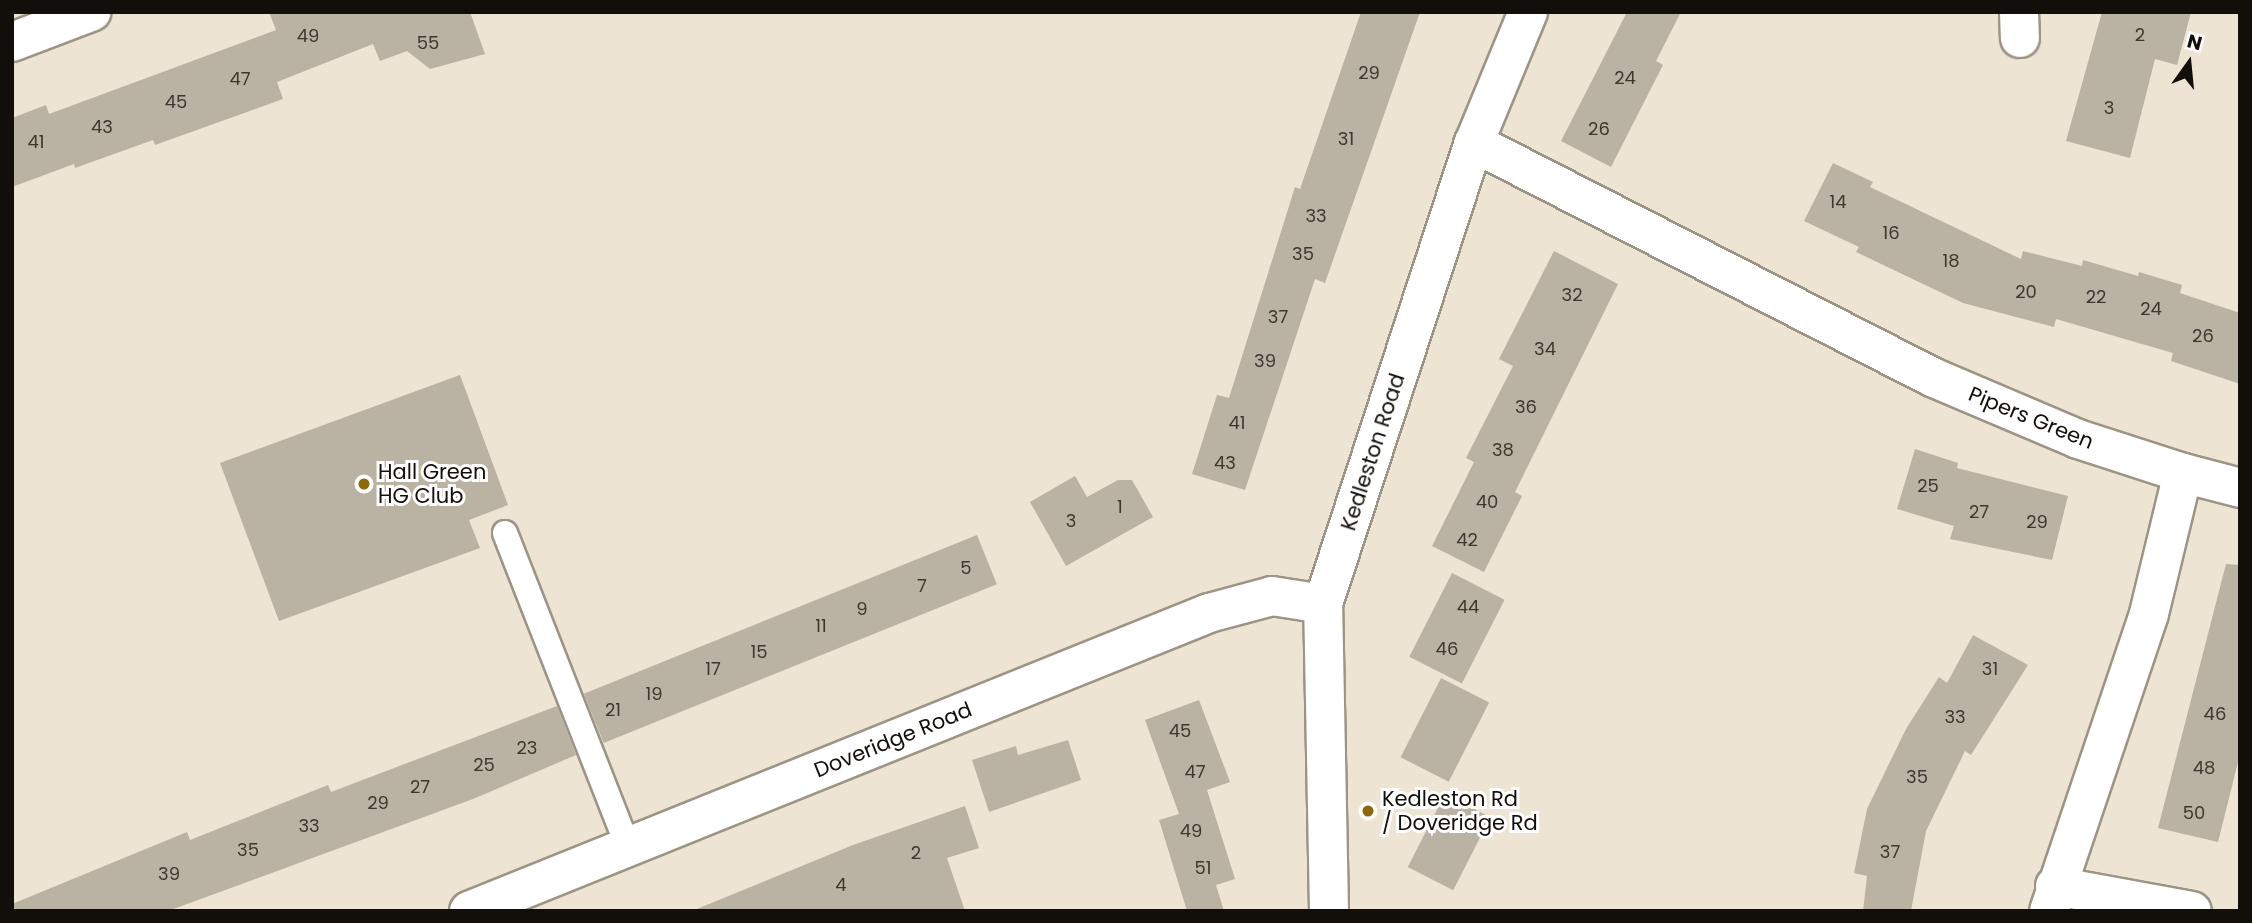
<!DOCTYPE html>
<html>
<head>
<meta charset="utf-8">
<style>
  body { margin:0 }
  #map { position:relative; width:2252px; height:923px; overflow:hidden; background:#ede4d3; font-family:Poppins,sans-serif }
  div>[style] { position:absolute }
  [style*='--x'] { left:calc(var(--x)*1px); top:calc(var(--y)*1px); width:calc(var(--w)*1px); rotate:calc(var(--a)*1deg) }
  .building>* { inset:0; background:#bab2a2; transform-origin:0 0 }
  .roads { filter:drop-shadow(2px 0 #9c9484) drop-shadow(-2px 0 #9c9484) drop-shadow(0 2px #9c9484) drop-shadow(0 -2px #9c9484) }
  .lane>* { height:24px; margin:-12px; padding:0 12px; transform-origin:12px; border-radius:12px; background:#fff }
  .street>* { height:38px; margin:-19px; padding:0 19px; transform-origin:19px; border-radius:19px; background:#fff }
  .dots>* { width:19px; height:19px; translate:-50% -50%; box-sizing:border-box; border:4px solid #fff; border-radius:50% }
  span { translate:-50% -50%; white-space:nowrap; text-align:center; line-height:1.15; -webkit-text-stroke:6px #fff; paint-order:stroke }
  .number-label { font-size:18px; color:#3c3830 }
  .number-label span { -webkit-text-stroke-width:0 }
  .street-label { font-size:21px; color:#120f0a }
  .poi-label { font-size:21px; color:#120f0a }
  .left { translate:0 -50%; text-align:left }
  .frame { position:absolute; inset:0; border:14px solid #120f0a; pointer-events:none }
  .north { position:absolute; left:2154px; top:28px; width:70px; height:70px; -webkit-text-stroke:5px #fff; paint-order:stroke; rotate:15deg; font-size:19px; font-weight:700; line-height:28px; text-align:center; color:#120f0a }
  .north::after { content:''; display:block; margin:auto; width:24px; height:32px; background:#120f0a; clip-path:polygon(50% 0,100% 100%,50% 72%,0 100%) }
</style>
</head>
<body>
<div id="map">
  <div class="building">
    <div style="clip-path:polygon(269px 12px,470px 12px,485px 54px,430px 69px,407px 51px,380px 61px,373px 44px,277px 82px,283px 99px,155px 145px,153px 140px,75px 168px,74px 164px,12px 187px,12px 118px,46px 105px,49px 114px,276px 30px)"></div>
    <div style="clip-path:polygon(1361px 12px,1420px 12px,1325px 283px,1315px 279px,1245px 490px,1192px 474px,1217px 395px,1229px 398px,1295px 187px,1300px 189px)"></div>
    <div style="clip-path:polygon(1627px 12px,1681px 12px,1656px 61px,1663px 65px,1611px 167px,1561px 141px)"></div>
    <div style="clip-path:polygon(2102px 12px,2191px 12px,2177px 65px,2155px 59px,2130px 158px,2066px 141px)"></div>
    <div style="clip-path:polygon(1833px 163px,1873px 182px,1870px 187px,2021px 259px,2023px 251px,2082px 266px,2083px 260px,2138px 276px,2139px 272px,2182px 285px,2180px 293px,2240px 313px,2240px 384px,2171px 361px,2173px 353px,2056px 319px,2054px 327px,1963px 303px,1856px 252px,1859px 247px,1804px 221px)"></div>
    <div style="clip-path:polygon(1554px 251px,1618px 284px,1515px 492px,1522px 496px,1484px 572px,1432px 546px,1474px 462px,1466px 458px,1513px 366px,1499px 359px)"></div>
    <div style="clip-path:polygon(460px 375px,508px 505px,469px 520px,480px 548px,279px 621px,220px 463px)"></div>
    <div style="clip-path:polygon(1915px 449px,1958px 463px,1957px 468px,2068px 496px,2052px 560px,1950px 539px,1954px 526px,1897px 509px)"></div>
    <div style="clip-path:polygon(1075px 476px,1087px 497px,1118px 480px,1132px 480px,1153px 517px,1066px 566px,1030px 502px)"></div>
    <div style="left:977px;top:535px;width:53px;height:424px;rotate:68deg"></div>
    <div style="clip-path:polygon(2226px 564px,2240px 565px,2240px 754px,2218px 842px,2158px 828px)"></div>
    <div style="left:1452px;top:573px;width:59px;height:94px;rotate:27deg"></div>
    <div style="clip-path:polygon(1973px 635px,2028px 665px,1971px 755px,1965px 751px,1926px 831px,1911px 911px,1863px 911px,1867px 876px,1854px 873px,1867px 809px,1906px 729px,1939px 677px,1947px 683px)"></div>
    <div style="left:1441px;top:678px;width:54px;height:89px;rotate:27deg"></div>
    <div style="clip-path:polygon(1199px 700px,1230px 782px,1207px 790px,1235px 879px,1216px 885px,1224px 911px,1187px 911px,1159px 820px,1179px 814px,1145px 720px)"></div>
    <div style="clip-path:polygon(557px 706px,576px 755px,473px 799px,168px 911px,12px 911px,12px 904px,187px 832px,190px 840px,328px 785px,331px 792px)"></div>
    <div style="clip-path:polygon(1068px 740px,1081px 780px,989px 812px,972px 760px,1016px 746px,1018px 755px)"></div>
    <div style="left:1445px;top:794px;width:51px;height:82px;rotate:27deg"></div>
    <div style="clip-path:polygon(965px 806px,979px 848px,947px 858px,965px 911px,692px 911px,853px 845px)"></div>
  </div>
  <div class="roads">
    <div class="lane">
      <div style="--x:505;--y:533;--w:337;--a:68.6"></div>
    </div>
    <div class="street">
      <div style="--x:2019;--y:12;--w:26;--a:88"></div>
      <div style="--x:12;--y:42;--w:85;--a:-20.8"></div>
      <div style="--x:1474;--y:143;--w:514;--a:27.06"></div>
      <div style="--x:1932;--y:377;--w:159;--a:23"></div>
      <div style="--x:2078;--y:439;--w:110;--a:17.9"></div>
      <div style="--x:2183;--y:473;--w:145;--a:103.6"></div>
      <div style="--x:2149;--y:614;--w:313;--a:108.6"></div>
      <div style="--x:2183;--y:473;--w:59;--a:14.7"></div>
      <div style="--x:2055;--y:886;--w:139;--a:10.3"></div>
      <div style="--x:469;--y:911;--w:798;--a:-21.93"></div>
      <div style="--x:1209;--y:613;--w:65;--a:-15.1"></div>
      <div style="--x:1272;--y:596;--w:52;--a:8.9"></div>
      <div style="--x:1329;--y:911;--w:307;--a:-91.1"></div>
      <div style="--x:1323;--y:604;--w:485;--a:-71.9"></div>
      <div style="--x:1474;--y:143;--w:142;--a:-67.6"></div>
    </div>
  </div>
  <div class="dots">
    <div style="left:364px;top:484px;background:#8d680a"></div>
    <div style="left:1368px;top:811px;background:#8d680a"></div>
  </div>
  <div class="number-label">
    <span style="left:2140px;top:35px">2</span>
    <span style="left:308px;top:36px">49</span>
    <span style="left:428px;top:43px">55</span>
    <span style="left:1369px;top:73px">29</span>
    <span style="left:1625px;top:78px">24</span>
    <span style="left:240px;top:79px">47</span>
    <span style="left:176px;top:102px">45</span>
    <span style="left:2109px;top:108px">3</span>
    <span style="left:102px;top:127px">43</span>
    <span style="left:1599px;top:129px">26</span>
    <span style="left:1346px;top:139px">31</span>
    <span style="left:36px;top:142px">41</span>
    <span style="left:1838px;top:202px">14</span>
    <span style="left:1316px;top:216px">33</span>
    <span style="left:1891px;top:233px">16</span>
    <span style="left:1303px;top:254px">35</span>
    <span style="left:1951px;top:261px">18</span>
    <span style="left:2026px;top:292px">20</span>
    <span style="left:1572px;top:295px">32</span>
    <span style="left:2096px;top:297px">22</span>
    <span style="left:2151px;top:309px">24</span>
    <span style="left:1278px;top:317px">37</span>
    <span style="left:2203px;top:336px">26</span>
    <span style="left:1545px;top:349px">34</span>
    <span style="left:1265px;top:361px">39</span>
    <span style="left:1526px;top:407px">36</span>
    <span style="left:1237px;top:423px">41</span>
    <span style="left:1503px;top:450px">38</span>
    <span style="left:1225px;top:463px">43</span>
    <span style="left:1928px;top:486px">25</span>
    <span style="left:1487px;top:502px">40</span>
    <span style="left:1120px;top:507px">1</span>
    <span style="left:1979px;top:512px">27</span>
    <span style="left:1071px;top:521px">3</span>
    <span style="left:2037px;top:522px">29</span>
    <span style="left:1467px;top:540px">42</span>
    <span style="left:966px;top:568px">5</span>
    <span style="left:922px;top:586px">7</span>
    <span style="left:1468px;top:607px">44</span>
    <span style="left:862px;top:609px">9</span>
    <span style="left:821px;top:626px">11</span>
    <span style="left:1447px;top:649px">46</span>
    <span style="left:759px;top:652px">15</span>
    <span style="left:713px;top:669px">17</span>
    <span style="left:1990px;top:669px">31</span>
    <span style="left:654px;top:694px">19</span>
    <span style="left:613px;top:710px">21</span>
    <span style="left:2215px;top:714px">46</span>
    <span style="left:1955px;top:717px">33</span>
    <span style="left:1180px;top:731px">45</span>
    <span style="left:527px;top:748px">23</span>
    <span style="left:484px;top:765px">25</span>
    <span style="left:2204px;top:768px">48</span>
    <span style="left:1195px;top:772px">47</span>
    <span style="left:1917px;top:777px">35</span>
    <span style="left:420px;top:787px">27</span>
    <span style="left:378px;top:803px">29</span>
    <span style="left:2194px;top:813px">50</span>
    <span style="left:309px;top:826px">33</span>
    <span style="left:1191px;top:831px">49</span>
    <span style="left:248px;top:850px">35</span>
    <span style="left:1890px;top:852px">37</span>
    <span style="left:916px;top:853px">2</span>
    <span style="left:1203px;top:868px">51</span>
    <span style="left:169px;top:874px">39</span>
    <span style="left:841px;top:885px">4</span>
  </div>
  <div class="street-label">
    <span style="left:2031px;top:418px;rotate:22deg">Pipers Green</span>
    <span style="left:1373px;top:452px;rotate:-72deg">Kedleston Road</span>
    <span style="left:893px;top:740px;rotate:-22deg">Doveridge Road</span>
  </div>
  <div class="poi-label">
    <span class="left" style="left:378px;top:484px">Hall Green<br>HG Club</span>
    <span class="left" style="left:1382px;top:811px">Kedleston Rd<br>/ Doveridge Rd</span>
  </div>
  <div class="frame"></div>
  <div class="north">N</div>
</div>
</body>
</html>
